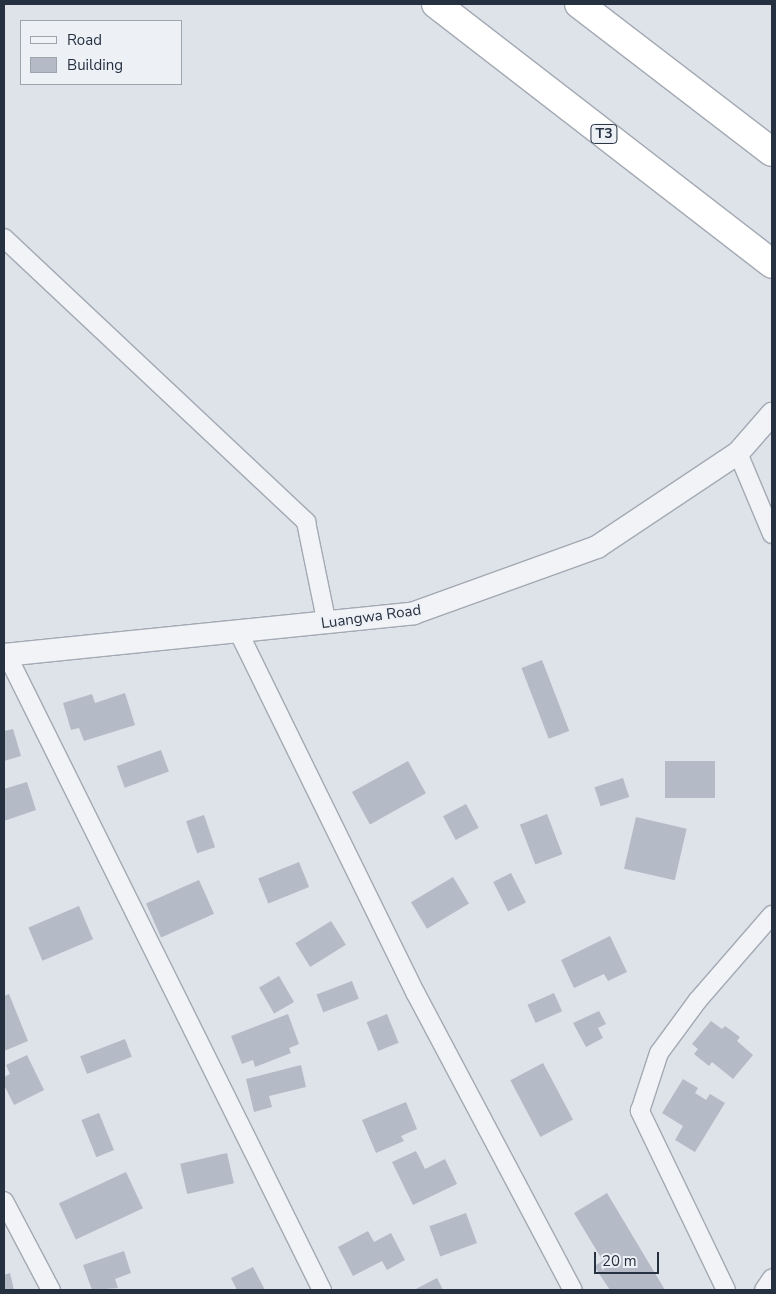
<!DOCTYPE html>
<html>
<head>
<meta charset="utf-8">
<style>
  body { margin:0 }
  #map { position:relative; width:776px; height:1294px; overflow:hidden; background:#dee2e9; font-family:"Nunito Sans",sans-serif }
  div>[style] { position:absolute }
  [style*='--x'] { left:calc(var(--x)*1px); top:calc(var(--y)*1px); width:calc(var(--w)*1px); rotate:calc(var(--a)*1deg) }
  .building>* { inset:0; background:#b4bbc6; transform-origin:0 0 }
  .roads { filter:drop-shadow(1px 0 #a3a9b3) drop-shadow(-1px 0 #a3a9b3) drop-shadow(0 1px #a3a9b3) drop-shadow(0 -1px #a3a9b3) }
  .minor>* { height:18px; margin:-9px; padding:0 9px; transform-origin:9px; border-radius:9px; background:#f1f3f7 }
  .tertiary>* { height:22px; margin:-11px; padding:0 11px; transform-origin:11px; border-radius:11px; background:#f1f3f7 }
  .trunk>* { height:28px; margin:-14px; padding:0 14px; transform-origin:14px; border-radius:14px; background:#fff }
  span { translate:-50% -50%; white-space:nowrap; text-align:center; line-height:1.15; -webkit-text-stroke:4px #edf1f6; paint-order:stroke }
  .shield-label span { padding:1px 4px; background:#edf1f6; border:1px solid; border-radius:4px; -webkit-text-stroke-width:0 }
  .shield-label { font-size:14px; color:#253041; font-weight:700 }
  .street-label { font-size:15px; color:#253041 }
  .frame { position:absolute; inset:0; border:5px solid #253041; pointer-events:none }
  .legend { position:absolute; left:20px; top:20px; width:162px; height:65px; box-sizing:border-box; background:#edf1f6; border:1px solid #9da4ae; margin:0; padding:6px 9px; list-style:none; font-size:15px; color:#253041 }
  .legend li { display:flex; align-items:center; gap:10px; height:25px }
  .legend b { width:25px; border:1px solid #9da4ae }
  .scale { position:absolute; left:594px; top:1252px; width:65px; height:22px; box-sizing:border-box; border:2px solid #253041; border-top:0; padding-left:6px; font-size:15px; line-height:18px; white-space:nowrap; color:#253041; -webkit-text-stroke:4px #edf1f6; paint-order:stroke }
</style>
</head>
<body>
<div id="map">
  <div class="building">
    <div style="left:542px;top:660px;width:76px;height:22px;rotate:69deg"></div>
    <div style="clip-path:polygon(125px 693px,135px 725px,84px 741px,79px 728px,71px 730px,63px 703px,92px 694px,95px 703px)"></div>
    <div style="clip-path:polygon(13px 729px,21px 756px,4px 761px,4px 731px)"></div>
    <div style="left:161px;top:750px;width:23px;height:47px;rotate:70deg"></div>
    <div style="left:408px;top:761px;width:37px;height:64px;rotate:61deg"></div>
    <div style="left:715px;top:761px;width:37px;height:50px;rotate:90deg"></div>
    <div style="left:623px;top:778px;width:20px;height:30px;rotate:72deg"></div>
    <div style="clip-path:polygon(27px 782px,36px 810px,4px 821px,4px 789px)"></div>
    <div style="left:466px;top:804px;width:27px;height:26px;rotate:62deg"></div>
    <div style="left:547px;top:814px;width:43px;height:29px;rotate:69deg"></div>
    <div style="left:204px;top:815px;width:34px;height:19px;rotate:71deg"></div>
    <div style="left:636px;top:817px;width:52px;height:53px;rotate:13deg"></div>
    <div style="left:299px;top:862px;width:27px;height:44px;rotate:68deg"></div>
    <div style="left:511px;top:873px;width:33px;height:20px;rotate:63deg"></div>
    <div style="left:453px;top:877px;width:31px;height:49px;rotate:59deg"></div>
    <div style="left:199px;top:880px;width:37px;height:58px;rotate:66deg"></div>
    <div style="left:79px;top:906px;width:36px;height:55px;rotate:67deg"></div>
    <div style="left:331px;top:921px;width:28px;height:42px;rotate:58deg"></div>
    <div style="clip-path:polygon(610px 936px,627px 972px,608px 981px,604px 974px,574px 988px,561px 960px)"></div>
    <div style="left:279px;top:976px;width:30px;height:23px;rotate:60deg"></div>
    <div style="left:352px;top:981px;width:19px;height:38px;rotate:69deg"></div>
    <div style="left:554px;top:993px;width:20px;height:29px;rotate:66deg"></div>
    <div style="clip-path:polygon(9px 994px,28px 1041px,4px 1051px,4px 996px)"></div>
    <div style="clip-path:polygon(599px 1011px,606px 1024px,598px 1028px,603px 1038px,586px 1047px,573px 1023px)"></div>
    <div style="clip-path:polygon(288px 1014px,299px 1044px,289px 1048px,291px 1053px,255px 1067px,253px 1060px,242px 1064px,231px 1036px)"></div>
    <div style="left:387px;top:1014px;width:31px;height:22px;rotate:68deg"></div>
    <div style="clip-path:polygon(711px 1021px,722px 1029px,725px 1026px,740px 1037px,737px 1041px,753px 1055px,733px 1079px,712px 1062px,709px 1066px,694px 1054px,698px 1049px,692px 1044px)"></div>
    <div style="left:125px;top:1039px;width:19px;height:48px;rotate:69deg"></div>
    <div style="clip-path:polygon(27px 1055px,44px 1090px,14px 1105px,4px 1085px,4px 1077px,10px 1074px,6px 1065px)"></div>
    <div style="left:543px;top:1063px;width:64px;height:37px;rotate:62deg"></div>
    <div style="clip-path:polygon(301px 1065px,306px 1087px,269px 1096px,272px 1107px,254px 1112px,246px 1079px)"></div>
    <div style="clip-path:polygon(683px 1079px,698px 1088px,695px 1093px,706px 1100px,710px 1094px,725px 1103px,695px 1152px,675px 1140px,683px 1126px,662px 1113px)"></div>
    <div style="clip-path:polygon(406px 1102px,417px 1129px,401px 1136px,404px 1141px,376px 1153px,362px 1120px)"></div>
    <div style="left:99px;top:1113px;width:40px;height:19px;rotate:68deg"></div>
    <div style="clip-path:polygon(416px 1151px,425px 1169px,445px 1159px,457px 1184px,413px 1205px,392px 1162px)"></div>
    <div style="left:227px;top:1153px;width:31px;height:48px;rotate:77deg"></div>
    <div style="left:126px;top:1172px;width:40px;height:74px;rotate:65deg"></div>
    <div style="clip-path:polygon(607px 1193px,665px 1290px,610px 1290px,594px 1266px,603px 1261px,574px 1213px)"></div>
    <div style="left:466px;top:1213px;width:32px;height:39px;rotate:70deg"></div>
    <div style="clip-path:polygon(368px 1231px,374px 1242px,391px 1233px,405px 1260px,387px 1270px,382px 1261px,353px 1276px,338px 1247px)"></div>
    <div style="clip-path:polygon(124px 1251px,131px 1273px,115px 1279px,118px 1288px,92px 1290px,83px 1265px)"></div>
    <div style="clip-path:polygon(253px 1267px,265px 1290px,237px 1290px,231px 1278px)"></div>
    <div style="clip-path:polygon(10px 1273px,14px 1290px,4px 1290px,4px 1275px)"></div>
    <div style="clip-path:polygon(437px 1278px,443px 1290px,414px 1290px)"></div>
  </div>
  <div class="roads">
    <div class="minor">
      <div style="--x:4;--y:238;--w:415;--a:43.2"></div>
      <div style="--x:306;--y:522;--w:104;--a:78.4"></div>
      <div style="--x:738;--y:453;--w:88;--a:67.2"></div>
      <div style="--x:238;--y:631;--w:404;--a:63.9"></div>
      <div style="--x:416;--y:994;--w:335;--a:62.1"></div>
      <div style="--x:7;--y:655;--w:709;--a:63.62"></div>
      <div style="--x:4;--y:1201;--w:101;--a:62.2"></div>
      <div style="--x:726;--y:1290;--w:199;--a:-115.7"></div>
      <div style="--x:640;--y:1111;--w:61;--a:-71.9"></div>
      <div style="--x:659;--y:1053;--w:66;--a:-53.7"></div>
      <div style="--x:698;--y:1000;--w:113;--a:-49"></div>
      <div style="--x:764;--y:1290;--w:14;--a:-56"></div>
    </div>
    <div class="tertiary">
      <div style="--x:4;--y:655;--w:412;--a:-5.8"></div>
      <div style="--x:414;--y:613;--w:195;--a:-19.8"></div>
      <div style="--x:597;--y:547;--w:169;--a:-33.7"></div>
      <div style="--x:738;--y:453;--w:52;--a:-48.9"></div>
    </div>
    <div class="trunk">
      <div style="--x:436;--y:4;--w:425;--a:37.7"></div>
      <div style="--x:579;--y:4;--w:243;--a:37.5"></div>
    </div>
  </div>
  <div class="shield-label">
    <span style="left:604px;top:134px">T3</span>
  </div>
  <div class="street-label">
    <span style="left:371px;top:617px;rotate:-8deg">Luangwa Road</span>
  </div>
  <div class="frame"></div>
  <ul class="legend">
  <li><b style="height:6px;background:#f1f3f7"></b>Road</li>
  <li><b style="height:14px;background:#b4bbc6"></b>Building</li>
  </ul>
  <div class="scale">20 m</div>
</div>
</body>
</html>
